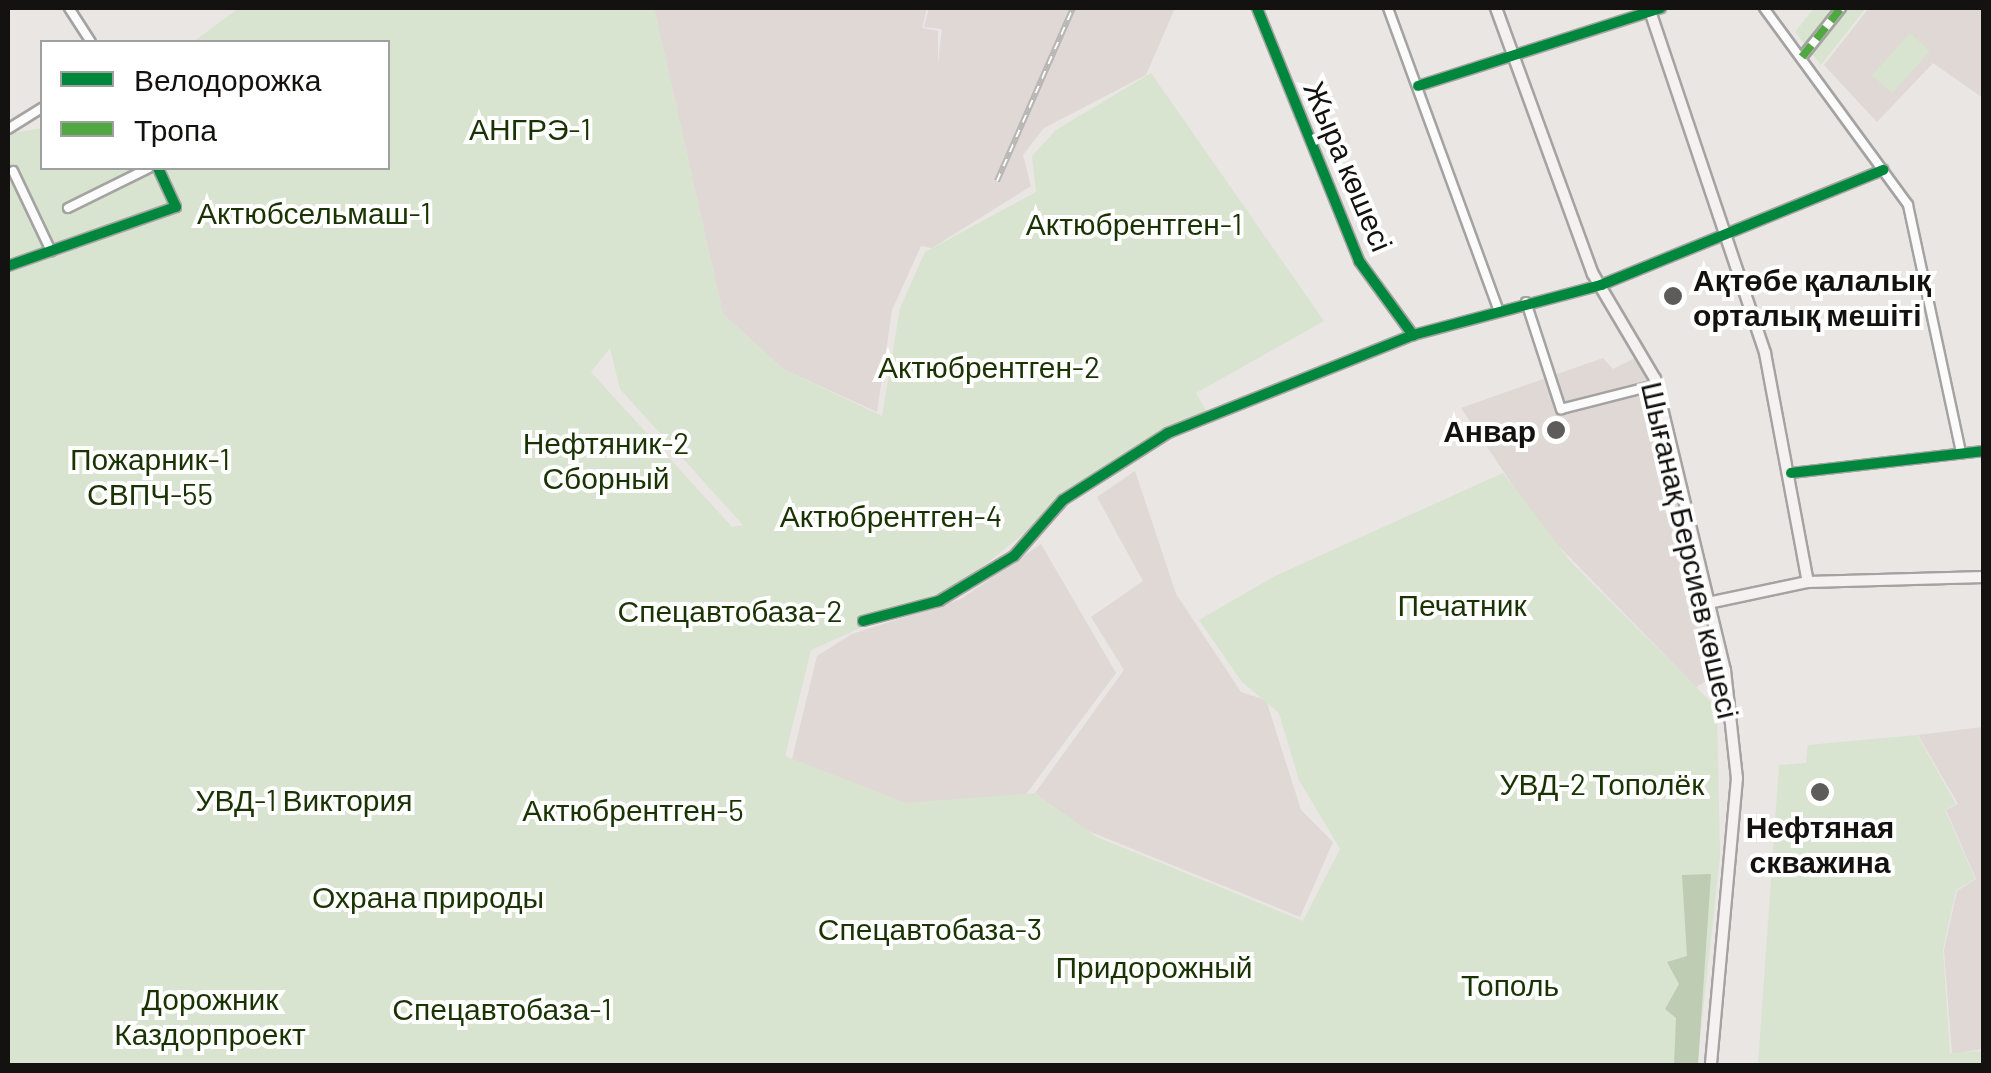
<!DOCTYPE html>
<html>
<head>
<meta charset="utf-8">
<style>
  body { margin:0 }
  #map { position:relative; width:1991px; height:1073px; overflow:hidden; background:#e9e6e4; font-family:Barlow,sans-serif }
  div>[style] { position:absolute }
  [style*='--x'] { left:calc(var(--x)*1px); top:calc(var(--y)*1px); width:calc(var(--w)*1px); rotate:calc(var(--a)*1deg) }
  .built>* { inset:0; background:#dfd8d4 }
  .green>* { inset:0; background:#d8e4cf; transform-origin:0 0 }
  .forest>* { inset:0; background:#beccb3 }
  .roads { filter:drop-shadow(2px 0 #a5a3a2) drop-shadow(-2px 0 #a5a3a2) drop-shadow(0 2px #a5a3a2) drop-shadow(0 -2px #a5a3a2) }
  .street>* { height:8px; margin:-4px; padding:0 4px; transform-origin:4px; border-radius:4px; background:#fcfbfb }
  .secondary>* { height:10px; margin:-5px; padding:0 5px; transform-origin:5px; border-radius:5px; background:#f6f1f1 }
  .rail>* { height:6px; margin-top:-3px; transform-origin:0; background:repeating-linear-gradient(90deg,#fff 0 8px,#b7b6b5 0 16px); box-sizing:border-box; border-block:2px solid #b7b6b5 }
  .quiet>* { height:8px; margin-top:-4px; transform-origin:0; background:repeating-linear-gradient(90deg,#51a842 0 15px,transparent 0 23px) }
  .cycleway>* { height:10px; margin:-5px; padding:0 5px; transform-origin:5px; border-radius:5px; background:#00873e }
  .dots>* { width:28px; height:28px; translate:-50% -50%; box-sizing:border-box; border:5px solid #fff; border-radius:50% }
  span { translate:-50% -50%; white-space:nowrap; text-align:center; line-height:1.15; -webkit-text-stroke:8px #fff; paint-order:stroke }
  .park-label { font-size:30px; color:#1a3303 }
  .street-label { font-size:30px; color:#131211 }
  .poi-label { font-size:30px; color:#131211; font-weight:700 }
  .left { translate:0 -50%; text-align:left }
  .right { translate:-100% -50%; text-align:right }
  .frame { position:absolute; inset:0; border:10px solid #131211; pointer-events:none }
  .legend { position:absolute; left:40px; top:40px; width:350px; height:130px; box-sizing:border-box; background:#fff; border:2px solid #a1a0a0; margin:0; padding:12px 18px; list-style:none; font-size:30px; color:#131211 }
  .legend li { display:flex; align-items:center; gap:20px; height:50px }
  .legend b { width:50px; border:2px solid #a1a0a0 }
</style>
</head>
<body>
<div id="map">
  <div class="built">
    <div style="clip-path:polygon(654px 8px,927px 8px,922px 28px,938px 31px,938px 64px,942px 29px,924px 27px,929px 8px,1175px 8px,1146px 75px,1044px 128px,1023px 155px,1031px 186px,932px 248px,921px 246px,892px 310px,877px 412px,783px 369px,723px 314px)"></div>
    <div style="clip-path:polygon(1869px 8px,1983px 8px,1983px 98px,1933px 63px,1877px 122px,1824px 65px)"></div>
    <div style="clip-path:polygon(1641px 355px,1725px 670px,1696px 687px,1542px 529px,1461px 408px,1603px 358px,1613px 369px)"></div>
    <div style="clip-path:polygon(1135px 471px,1176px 594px,1241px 692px,1266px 700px,1301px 810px,1333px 842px,1300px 917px,1081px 828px,1035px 793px,1124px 670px,1091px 617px,1143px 581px,1097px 497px)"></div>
    <div style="clip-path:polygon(1041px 544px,1116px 673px,1024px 797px,905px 803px,792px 759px,817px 656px,852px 634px,961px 599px)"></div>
    <div style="clip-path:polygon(1983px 727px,1983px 1049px,1952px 1054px,1944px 950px,1957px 891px,1976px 879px,1946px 810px,1958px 804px,1918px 735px)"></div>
  </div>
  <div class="green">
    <div style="clip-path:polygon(evenodd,239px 8px,654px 8px,723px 314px,783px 369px,882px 416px,900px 308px,925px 252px,1036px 192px,1032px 156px,1056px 130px,1151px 73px,1324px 321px,1196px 393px,1209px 416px,1068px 499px,963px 582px,811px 650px,785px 756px,905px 803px,1035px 793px,1097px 837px,1303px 921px,1340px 849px,1299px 780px,1279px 713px,1242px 682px,1199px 620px,1275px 576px,1503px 473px,1571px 562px,1717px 708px,1720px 857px,1697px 1065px,8px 1065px,8px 134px,42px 128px,42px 168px,388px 168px,388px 42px,193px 42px,239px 8px,610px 348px,620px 389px,743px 525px,732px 527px,591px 372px,610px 348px)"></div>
    <div style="clip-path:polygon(1814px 8px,1866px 8px,1821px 65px,1795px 32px)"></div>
    <div style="left:1910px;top:33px;width:27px;height:57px;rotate:42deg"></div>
    <div style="clip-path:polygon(1917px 735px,1956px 804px,1945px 810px,1975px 879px,1956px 890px,1943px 949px,1950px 1053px,1983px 1051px,1983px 1065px,1758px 1065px,1779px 765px,1806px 763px,1808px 745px)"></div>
  </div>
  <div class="forest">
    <div style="clip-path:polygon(1711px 874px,1698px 1065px,1674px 1065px,1676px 1018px,1665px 1009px,1679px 984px,1667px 962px,1687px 956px,1682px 875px)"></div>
  </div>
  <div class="roads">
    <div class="street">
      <div style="--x:69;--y:8;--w:40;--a:57.1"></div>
      <div style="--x:1257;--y:8;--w:273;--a:68"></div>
      <div style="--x:1359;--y:261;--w:92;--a:53.9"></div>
      <div style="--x:1388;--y:8;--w:320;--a:69.9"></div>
      <div style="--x:1764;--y:8;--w:244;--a:53.8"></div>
      <div style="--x:1908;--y:205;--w:254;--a:77.9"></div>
      <div style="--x:1802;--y:57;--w:63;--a:-51.5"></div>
      <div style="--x:1418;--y:86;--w:255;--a:-17.8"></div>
      <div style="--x:8;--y:129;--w:40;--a:-32"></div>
      <div style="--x:13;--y:171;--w:89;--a:64.6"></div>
      <div style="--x:68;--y:208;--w:90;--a:-26.3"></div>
      <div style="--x:8;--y:266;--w:178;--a:-19.4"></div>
      <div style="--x:176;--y:207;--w:43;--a:-114.8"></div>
      <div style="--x:1526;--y:302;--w:113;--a:71.9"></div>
      <div style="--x:1561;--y:409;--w:98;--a:-14.2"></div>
      <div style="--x:1791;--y:473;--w:194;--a:-6.5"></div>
      <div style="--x:863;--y:621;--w:79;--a:-14.7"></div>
      <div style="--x:939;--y:601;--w:87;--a:-31"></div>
      <div style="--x:1014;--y:556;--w:74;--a:-48.8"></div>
      <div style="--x:1063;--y:500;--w:125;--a:-32.5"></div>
      <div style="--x:1168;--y:433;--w:264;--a:-21.8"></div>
      <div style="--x:1413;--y:335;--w:195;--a:-14.9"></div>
      <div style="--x:1601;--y:285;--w:305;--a:-22.2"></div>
    </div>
    <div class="secondary">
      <div style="--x:1496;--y:8;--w:283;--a:70"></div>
      <div style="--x:1593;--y:274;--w:122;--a:59.4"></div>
      <div style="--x:1655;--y:379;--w:299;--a:76.5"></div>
      <div style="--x:1725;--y:670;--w:109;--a:83.7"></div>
      <div style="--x:1737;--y:778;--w:289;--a:95.2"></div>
      <div style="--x:1649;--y:8;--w:364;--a:71.4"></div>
      <div style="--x:1765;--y:353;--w:233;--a:79.4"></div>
      <div style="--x:1708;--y:603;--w:102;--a:-11.9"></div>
      <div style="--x:1808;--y:582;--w:176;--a:-1.6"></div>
    </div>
  </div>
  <div class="rail">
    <div style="--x:997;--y:181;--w:189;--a:-66.3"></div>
  </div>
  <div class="quiet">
    <div style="--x:1802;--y:57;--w:63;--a:-51.5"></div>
  </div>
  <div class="cycleway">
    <div style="--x:1257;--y:8;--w:273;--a:68"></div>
    <div style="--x:1359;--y:261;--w:92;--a:53.9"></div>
    <div style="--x:1418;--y:86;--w:255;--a:-17.8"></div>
    <div style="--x:8;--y:266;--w:178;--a:-19.4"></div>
    <div style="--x:176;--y:207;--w:43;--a:-114.8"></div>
    <div style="--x:1791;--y:473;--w:194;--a:-6.5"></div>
    <div style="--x:863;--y:621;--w:79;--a:-14.7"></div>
    <div style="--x:939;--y:601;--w:87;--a:-31"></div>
    <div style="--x:1014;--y:556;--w:74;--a:-48.8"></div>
    <div style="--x:1063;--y:500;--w:125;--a:-32.5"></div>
    <div style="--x:1168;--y:433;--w:264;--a:-21.8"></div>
    <div style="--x:1413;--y:335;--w:195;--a:-14.9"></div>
    <div style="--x:1601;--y:285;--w:305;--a:-22.2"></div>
  </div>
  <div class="dots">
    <div style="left:1673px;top:296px;background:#5e5c5b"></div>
    <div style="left:1556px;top:430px;background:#5e5c5b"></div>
    <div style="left:1820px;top:792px;background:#5e5c5b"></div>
  </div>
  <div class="park-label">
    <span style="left:530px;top:128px">АНГРЭ-1</span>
    <span style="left:314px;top:212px">Актюбсельмаш-1</span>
    <span style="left:1134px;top:223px">Актюбрентген-1</span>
    <span style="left:989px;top:366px">Актюбрентген-2</span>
    <span style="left:606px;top:459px">Нефтяник-2<br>Сборный</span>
    <span style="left:150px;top:475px">Пожарник-1<br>СВПЧ-55</span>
    <span style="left:891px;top:515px">Актюбрентген-4</span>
    <span style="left:1462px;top:604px">Печатник</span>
    <span style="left:730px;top:610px">Спецавтобаза-2</span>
    <span style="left:1602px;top:783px">УВД-2 Тополёк</span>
    <span style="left:304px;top:799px">УВД-1 Виктория</span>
    <span style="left:633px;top:809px">Актюбрентген-5</span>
    <span style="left:428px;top:896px">Охрана природы</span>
    <span style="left:930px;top:928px">Спецавтобаза-3</span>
    <span style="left:1154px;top:966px">Придорожный</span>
    <span style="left:1510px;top:984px">Тополь</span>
    <span style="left:210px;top:1015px">Дорожник<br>Каздорпроект</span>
    <span style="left:502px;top:1008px">Спецавтобаза-1</span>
  </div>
  <div class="street-label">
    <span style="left:1349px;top:166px;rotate:67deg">Жыра көшесі</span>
    <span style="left:1691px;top:550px;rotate:77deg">Шығанақ Берсиев көшесі</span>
  </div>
  <div class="poi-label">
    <span class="left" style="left:1693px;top:296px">Ақтөбе қалалық<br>орталық мешіті</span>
    <span class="right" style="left:1536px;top:430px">Анвар</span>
    <span style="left:1820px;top:843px">Нефтяная<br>скважина</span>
  </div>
  <div class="frame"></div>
  <ul class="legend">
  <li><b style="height:12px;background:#00873e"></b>Велодорожка</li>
  <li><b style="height:12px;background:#51a842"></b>Тропа</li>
  </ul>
</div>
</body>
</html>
